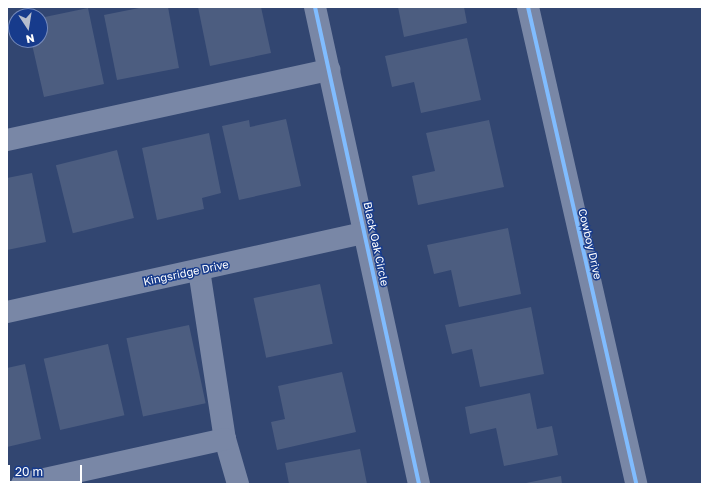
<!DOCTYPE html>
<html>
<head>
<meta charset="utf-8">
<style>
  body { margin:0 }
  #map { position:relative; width:709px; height:491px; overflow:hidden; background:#324671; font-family:"Golos Text",sans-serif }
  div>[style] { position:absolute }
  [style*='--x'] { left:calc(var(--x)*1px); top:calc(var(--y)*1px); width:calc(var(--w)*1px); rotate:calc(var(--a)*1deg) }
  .building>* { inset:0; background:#4c5d80; transform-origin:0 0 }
  .minor>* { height:22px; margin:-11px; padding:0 11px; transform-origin:11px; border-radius:11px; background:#7987a6 }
  .cycleway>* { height:4px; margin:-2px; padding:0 2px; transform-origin:2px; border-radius:2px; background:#80bcff }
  span { translate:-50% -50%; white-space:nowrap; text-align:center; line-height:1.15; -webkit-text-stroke:3px #173b8c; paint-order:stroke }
  .street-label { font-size:11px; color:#fff }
  .frame { position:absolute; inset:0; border:8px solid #fff; pointer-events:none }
  .north { position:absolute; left:8px; top:8px; width:40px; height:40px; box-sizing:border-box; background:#173b8c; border:1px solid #7489ba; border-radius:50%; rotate:168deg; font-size:11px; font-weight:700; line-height:16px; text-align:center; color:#fff }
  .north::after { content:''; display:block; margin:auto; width:14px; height:18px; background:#b7becd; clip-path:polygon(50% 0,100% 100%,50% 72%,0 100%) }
  .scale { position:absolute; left:8px; top:465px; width:74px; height:18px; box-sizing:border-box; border:2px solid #fff; border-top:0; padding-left:5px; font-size:12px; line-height:14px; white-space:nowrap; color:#fff; -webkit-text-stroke:3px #173b8c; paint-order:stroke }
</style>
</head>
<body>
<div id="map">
  <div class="building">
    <div style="clip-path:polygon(144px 7px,168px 7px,179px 68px,117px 80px,104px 15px)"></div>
    <div style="clip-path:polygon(198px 7px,261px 7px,271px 53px,210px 66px)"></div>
    <div style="clip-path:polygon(398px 7px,464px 7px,467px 23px,404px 37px)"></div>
    <div style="clip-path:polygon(88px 8px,104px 84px,44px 97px,31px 40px,40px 40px,40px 18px)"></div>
    <div style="clip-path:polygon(467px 38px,481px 100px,421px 113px,414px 82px,392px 87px,385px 56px)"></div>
    <div style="clip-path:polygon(286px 119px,301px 186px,239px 200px,222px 126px,249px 120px,250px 127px)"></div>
    <div style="clip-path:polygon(489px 120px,504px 187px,418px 205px,412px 176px,435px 171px,426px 133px)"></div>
    <div style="clip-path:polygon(209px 133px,221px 193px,202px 198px,204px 209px,157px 220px,142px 148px)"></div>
    <div style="left:117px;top:150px;width:70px;height:63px;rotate:76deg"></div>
    <div style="clip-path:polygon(32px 173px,46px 242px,7px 250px,7px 178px)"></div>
    <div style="clip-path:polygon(508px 228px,521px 294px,459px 307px,451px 270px,434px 274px,427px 245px)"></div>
    <div style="left:320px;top:284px;width:61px;height:68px;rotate:78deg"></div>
    <div style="clip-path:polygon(531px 307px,544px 374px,480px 387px,472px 349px,452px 354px,445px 325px)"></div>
    <div style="left:189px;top:325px;width:80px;height:64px;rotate:78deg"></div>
    <div style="left:108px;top:344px;width:73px;height:66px;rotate:77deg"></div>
    <div style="clip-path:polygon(25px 364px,41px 439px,7px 447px,7px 368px)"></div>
    <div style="clip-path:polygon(342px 372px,356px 432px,277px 450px,271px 422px,285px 419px,278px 386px)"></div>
    <div style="clip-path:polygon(530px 393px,537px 429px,552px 426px,558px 455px,504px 466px,496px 428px,470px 434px,465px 407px)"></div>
    <div style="clip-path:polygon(360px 449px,367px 484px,289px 484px,285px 463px)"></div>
    <div style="clip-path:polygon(561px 476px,562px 484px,526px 484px,526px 483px)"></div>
  </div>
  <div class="minor">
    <div style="--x:315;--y:7;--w:488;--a:77.7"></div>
    <div style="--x:528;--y:7;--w:489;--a:77.2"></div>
    <div style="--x:7;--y:140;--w:330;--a:-12.3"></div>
    <div style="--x:199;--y:270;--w:171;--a:81.3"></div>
    <div style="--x:225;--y:439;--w:47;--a:73.9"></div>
    <div style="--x:7;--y:312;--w:366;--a:-12.5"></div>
    <div style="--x:22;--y:484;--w:208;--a:-12.5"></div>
  </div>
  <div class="cycleway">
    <div style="--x:315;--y:7;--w:488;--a:77.7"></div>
    <div style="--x:528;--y:7;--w:489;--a:77.2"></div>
  </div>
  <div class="street-label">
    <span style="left:376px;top:244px;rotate:78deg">Black Oak Circle</span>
    <span style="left:590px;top:244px;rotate:77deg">Cowboy Drive</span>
    <span style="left:186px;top:273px;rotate:-12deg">Kingsridge Drive</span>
  </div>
  <div class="frame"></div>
  <div class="north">N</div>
  <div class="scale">20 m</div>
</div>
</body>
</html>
